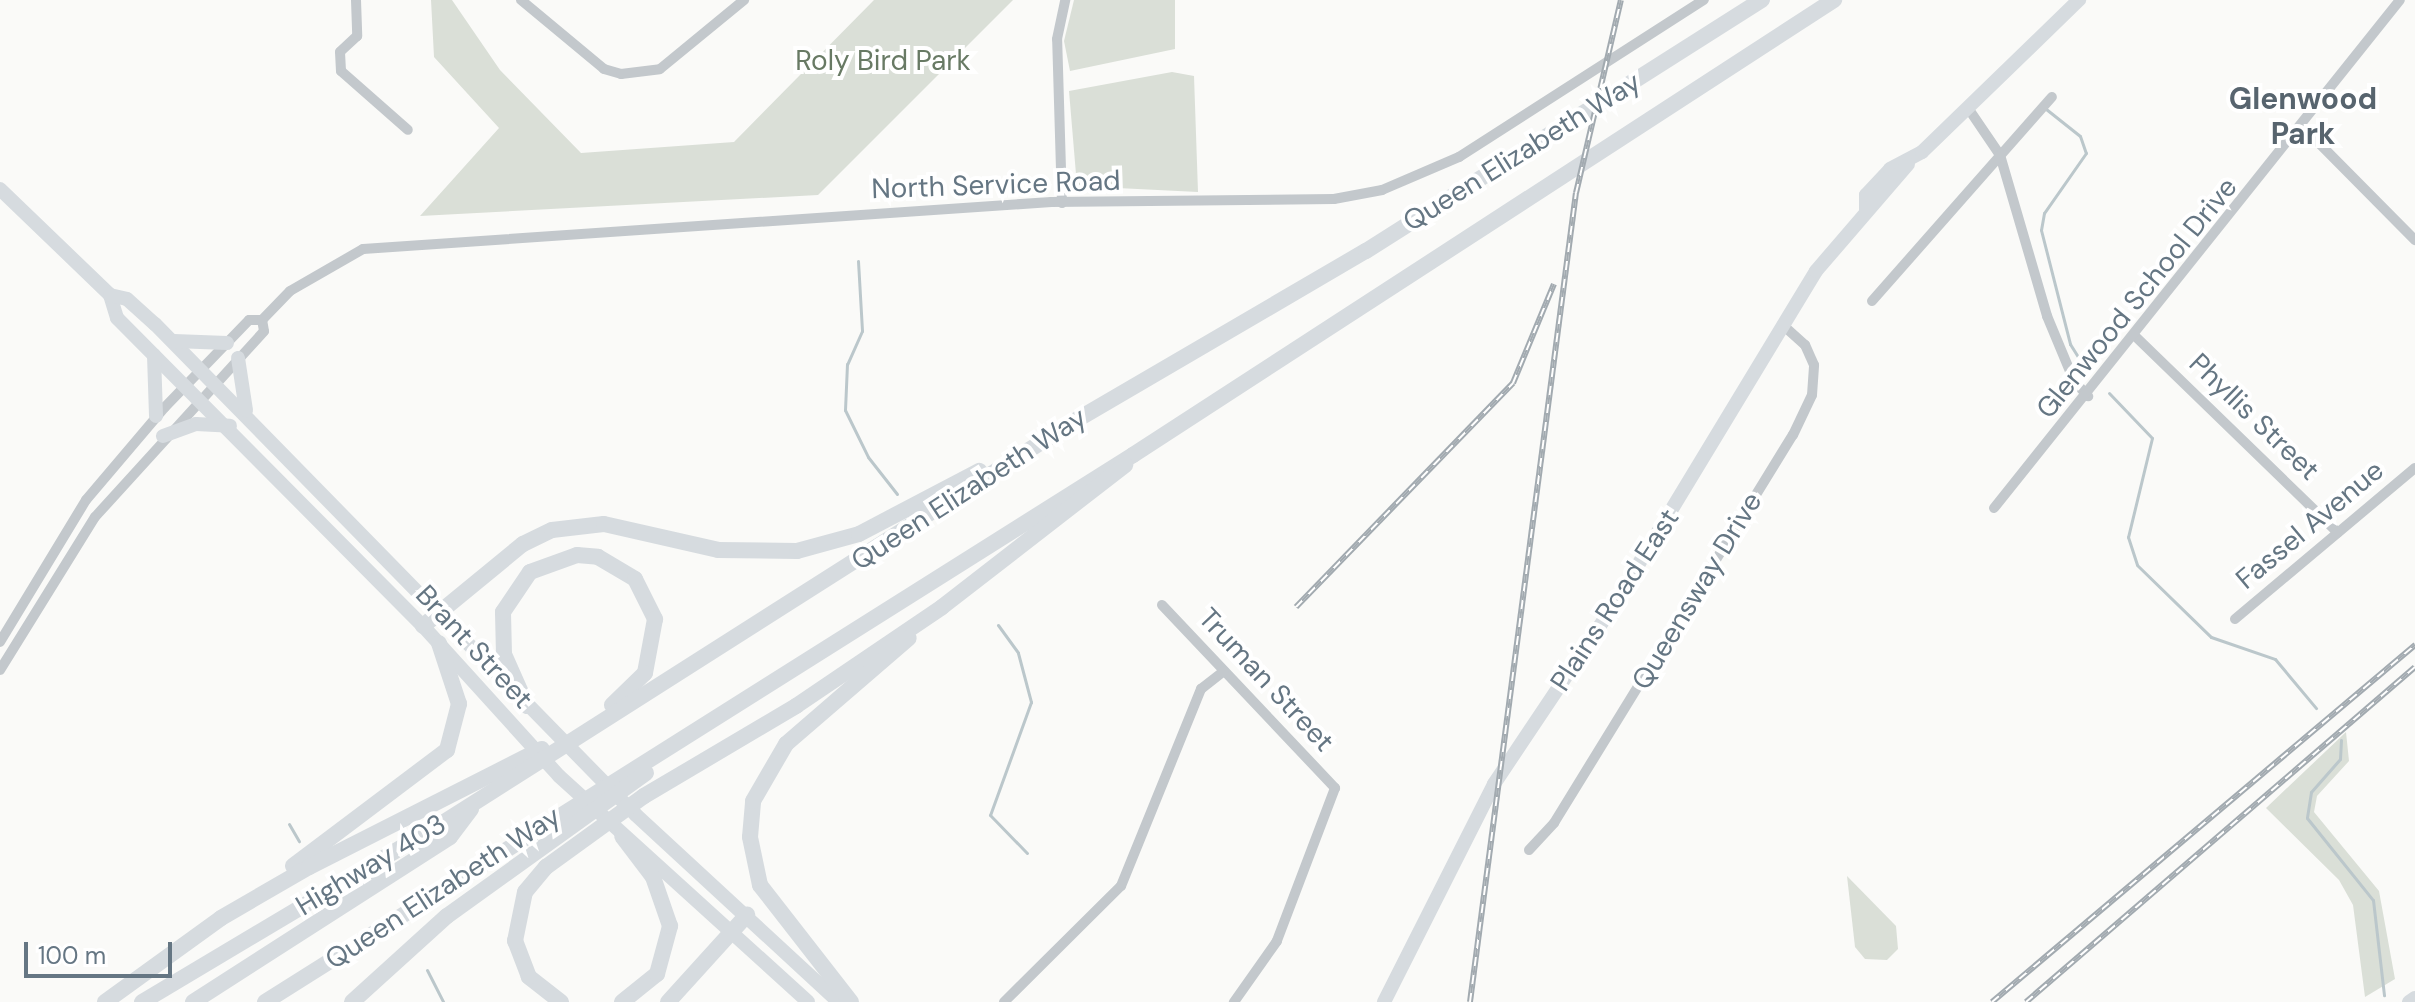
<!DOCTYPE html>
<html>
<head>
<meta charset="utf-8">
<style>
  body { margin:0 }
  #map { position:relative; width:2415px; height:1002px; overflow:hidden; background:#fafaf8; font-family:"DM Sans",sans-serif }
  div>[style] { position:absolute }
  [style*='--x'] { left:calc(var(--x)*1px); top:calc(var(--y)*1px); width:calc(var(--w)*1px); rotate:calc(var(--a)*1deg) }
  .green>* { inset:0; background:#dadfd7 }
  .stream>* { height:3px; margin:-1.5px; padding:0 1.5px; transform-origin:1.5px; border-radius:1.5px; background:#bbc7cb }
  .minor>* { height:10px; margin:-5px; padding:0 5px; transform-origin:5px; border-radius:5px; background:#c3c8cc }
  .major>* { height:14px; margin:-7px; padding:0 7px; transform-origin:7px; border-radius:7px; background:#d6dbdf }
  .highway>* { height:16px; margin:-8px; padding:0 8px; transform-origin:8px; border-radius:8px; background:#d6dbdf }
  .rail>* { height:6px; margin-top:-3px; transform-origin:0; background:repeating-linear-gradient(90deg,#fff 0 9px,#a2aab0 0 18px); box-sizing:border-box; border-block:2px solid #a2aab0 }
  span { translate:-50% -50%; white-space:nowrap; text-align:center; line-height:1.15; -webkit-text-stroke:8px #fff; paint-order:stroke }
  .park-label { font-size:28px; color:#687a64 }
  .street-label { font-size:28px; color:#657683 }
  .neighbourhood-label { font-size:30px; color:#57646e; font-weight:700 }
  .scale { position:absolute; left:24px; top:942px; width:148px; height:36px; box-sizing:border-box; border:4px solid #657683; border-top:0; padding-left:10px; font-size:24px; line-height:28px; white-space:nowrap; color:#657683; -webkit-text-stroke:6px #fff; paint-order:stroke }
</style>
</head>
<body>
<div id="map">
  <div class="green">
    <div style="clip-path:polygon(431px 0,452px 0,500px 70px,581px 153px,734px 142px,874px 0,1013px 0,818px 195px,420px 216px,499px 128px,434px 57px)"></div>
    <div style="clip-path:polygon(1074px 0,1175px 0,1175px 49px,1070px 71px,1064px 41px)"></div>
    <div style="clip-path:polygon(1172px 72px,1194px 76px,1198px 192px,1077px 186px,1069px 91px)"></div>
    <div style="clip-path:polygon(2346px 732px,2349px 761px,2317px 796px,2314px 812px,2379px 891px,2395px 979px,2365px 997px,2353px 905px,2339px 880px,2266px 808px)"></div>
    <div style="clip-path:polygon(1847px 876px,1896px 926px,1898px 949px,1887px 960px,1865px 959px,1855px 947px)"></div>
  </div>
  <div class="stream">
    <div style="--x:2046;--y:109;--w:43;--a:38.5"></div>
    <div style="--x:2080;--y:136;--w:18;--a:71"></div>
    <div style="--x:2086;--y:153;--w:73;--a:125"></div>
    <div style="--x:2044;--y:213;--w:17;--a:100"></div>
    <div style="--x:2041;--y:230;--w:118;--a:75.7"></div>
    <div style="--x:2070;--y:344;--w:32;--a:58"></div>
    <div style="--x:858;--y:261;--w:70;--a:86.7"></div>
    <div style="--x:862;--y:331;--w:36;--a:114"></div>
    <div style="--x:847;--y:364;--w:46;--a:92.5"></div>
    <div style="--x:845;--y:410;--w:52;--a:63.9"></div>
    <div style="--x:868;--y:457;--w:47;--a:51.9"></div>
    <div style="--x:2109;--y:393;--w:62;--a:46.3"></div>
    <div style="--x:2152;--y:438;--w:102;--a:103.6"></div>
    <div style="--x:2128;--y:537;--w:29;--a:72"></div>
    <div style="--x:2137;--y:565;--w:103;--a:44.2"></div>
    <div style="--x:2211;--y:637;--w:68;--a:19"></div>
    <div style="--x:2275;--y:659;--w:64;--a:50.1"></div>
    <div style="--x:998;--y:625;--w:34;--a:54"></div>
    <div style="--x:1018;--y:653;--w:51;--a:75.1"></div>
    <div style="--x:1031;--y:702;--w:120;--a:109.9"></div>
    <div style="--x:990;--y:815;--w:53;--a:45.8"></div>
    <div style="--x:2341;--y:740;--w:19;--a:93"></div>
    <div style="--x:2340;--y:759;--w:44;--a:131.3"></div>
    <div style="--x:2311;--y:792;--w:26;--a:99"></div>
    <div style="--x:2307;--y:818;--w:105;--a:51.2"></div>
    <div style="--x:2373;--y:900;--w:96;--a:83.4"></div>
    <div style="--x:289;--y:824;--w:20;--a:60"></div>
    <div style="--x:427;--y:970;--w:36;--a:63"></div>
  </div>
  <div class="minor">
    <div style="--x:356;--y:0;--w:36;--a:88"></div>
    <div style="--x:357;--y:36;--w:23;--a:137"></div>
    <div style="--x:340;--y:52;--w:19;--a:87"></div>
    <div style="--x:341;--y:71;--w:89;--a:41.4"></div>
    <div style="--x:521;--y:0;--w:108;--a:39.7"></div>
    <div style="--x:604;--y:69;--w:18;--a:16"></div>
    <div style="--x:621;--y:74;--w:39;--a:-7"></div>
    <div style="--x:660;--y:69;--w:109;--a:-39.4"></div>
    <div style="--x:1968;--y:108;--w:57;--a:55.8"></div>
    <div style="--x:2000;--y:155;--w:168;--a:73.7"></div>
    <div style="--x:2047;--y:316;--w:70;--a:67.4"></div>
    <div style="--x:2074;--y:381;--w:21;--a:47"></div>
    <div style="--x:2304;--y:128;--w:158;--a:45.3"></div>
    <div style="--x:1062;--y:203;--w:164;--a:-91.7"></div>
    <div style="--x:1057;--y:39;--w:40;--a:-78"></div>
    <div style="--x:1872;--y:301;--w:272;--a:-48.6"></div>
    <div style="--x:2136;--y:337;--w:281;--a:44.1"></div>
    <div style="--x:1994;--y:508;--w:650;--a:-51.37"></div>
    <div style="--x:1162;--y:605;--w:252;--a:46.6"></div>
    <div style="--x:1335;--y:788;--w:164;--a:110.8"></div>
    <div style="--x:1277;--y:941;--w:75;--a:125.2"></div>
    <div style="--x:2235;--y:619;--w:235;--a:-40"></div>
    <div style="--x:0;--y:642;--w:166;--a:-58.8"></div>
    <div style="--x:86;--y:500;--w:122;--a:-49.7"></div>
    <div style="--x:165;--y:407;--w:121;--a:-46"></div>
    <div style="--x:249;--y:320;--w:13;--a:0"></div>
    <div style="--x:262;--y:320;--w:40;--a:-46"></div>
    <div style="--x:290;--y:291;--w:84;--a:-29.9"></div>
    <div style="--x:363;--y:249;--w:690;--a:-3.91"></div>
    <div style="--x:1051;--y:202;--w:283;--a:-0.6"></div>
    <div style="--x:1334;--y:199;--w:49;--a:-10.6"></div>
    <div style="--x:1382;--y:190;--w:84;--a:-23.2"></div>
    <div style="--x:1459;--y:157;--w:291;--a:-32.7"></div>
    <div style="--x:0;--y:670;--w:180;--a:-58.2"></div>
    <div style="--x:95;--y:517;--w:251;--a:-47.7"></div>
    <div style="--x:264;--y:331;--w:11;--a:-100"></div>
    <div style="--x:1529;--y:850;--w:37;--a:-47"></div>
    <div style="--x:1554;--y:823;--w:456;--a:-58.4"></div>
    <div style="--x:1793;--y:435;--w:44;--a:-64.6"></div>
    <div style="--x:1812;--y:395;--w:30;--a:-86"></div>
    <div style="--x:1814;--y:365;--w:22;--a:-114"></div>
    <div style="--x:1805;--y:345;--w:31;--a:-138"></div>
    <div style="--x:1004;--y:1002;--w:165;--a:-44.8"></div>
    <div style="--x:1121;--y:886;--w:213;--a:-67.9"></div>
    <div style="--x:1201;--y:689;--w:29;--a:-38"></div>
  </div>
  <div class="major">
    <div style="--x:0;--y:189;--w:153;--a:43.9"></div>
    <div style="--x:110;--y:295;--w:24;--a:73"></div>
    <div style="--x:117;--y:318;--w:434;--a:45.2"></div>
    <div style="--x:423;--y:626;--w:202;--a:47.8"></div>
    <div style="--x:559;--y:776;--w:336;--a:42.2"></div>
    <div style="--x:1866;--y:210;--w:15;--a:-90"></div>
    <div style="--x:1866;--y:195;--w:35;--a:-47"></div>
    <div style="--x:1890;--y:169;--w:36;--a:-28"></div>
    <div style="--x:1922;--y:152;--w:219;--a:-44.1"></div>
    <div style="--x:110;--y:295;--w:17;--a:13"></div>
    <div style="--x:127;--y:299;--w:38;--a:42"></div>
    <div style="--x:155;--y:324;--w:687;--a:45.59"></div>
    <div style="--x:636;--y:815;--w:276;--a:42.7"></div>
    <div style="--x:174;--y:341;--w:53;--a:2.2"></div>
    <div style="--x:154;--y:355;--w:61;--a:88.1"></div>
    <div style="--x:238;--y:358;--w:53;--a:81.3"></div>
    <div style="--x:163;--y:436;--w:35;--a:-20"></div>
    <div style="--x:196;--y:424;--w:34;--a:3"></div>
    <div style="--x:1384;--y:1002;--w:244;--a:-63.2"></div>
    <div style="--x:1494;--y:784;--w:218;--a:-56.2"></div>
    <div style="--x:1615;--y:603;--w:388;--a:-58.8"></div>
    <div style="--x:1816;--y:271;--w:141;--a:-49.3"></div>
    <div style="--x:2409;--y:1002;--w:7;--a:-34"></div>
  </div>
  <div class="highway">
    <div style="--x:423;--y:626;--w:129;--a:-39.4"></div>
    <div style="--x:523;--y:544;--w:32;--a:-26"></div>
    <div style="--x:552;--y:530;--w:52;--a:-6.6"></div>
    <div style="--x:604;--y:524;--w:117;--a:12.8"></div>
    <div style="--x:718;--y:550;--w:79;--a:0.7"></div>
    <div style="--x:797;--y:551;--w:64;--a:-15.3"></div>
    <div style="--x:859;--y:534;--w:136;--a:-27.7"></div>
    <div style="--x:527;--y:706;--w:57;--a:-113.9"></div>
    <div style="--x:504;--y:654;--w:42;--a:-91.4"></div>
    <div style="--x:503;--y:612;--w:48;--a:-56"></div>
    <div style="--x:530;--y:572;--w:50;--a:-19.9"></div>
    <div style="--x:577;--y:555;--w:21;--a:5"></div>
    <div style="--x:598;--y:557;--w:43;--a:30.7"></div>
    <div style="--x:635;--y:579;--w:45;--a:63.4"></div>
    <div style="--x:655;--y:619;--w:55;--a:100.5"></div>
    <div style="--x:645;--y:673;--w:46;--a:135.9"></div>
    <div style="--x:293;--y:866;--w:193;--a:-37"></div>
    <div style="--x:447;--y:750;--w:48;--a:-75.4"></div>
    <div style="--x:459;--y:704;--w:64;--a:-108.2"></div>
    <div style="--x:105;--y:1002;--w:143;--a:-35.9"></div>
    <div style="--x:221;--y:918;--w:102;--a:-30.1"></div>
    <div style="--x:309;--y:867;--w:261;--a:-26.9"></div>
    <div style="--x:142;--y:1002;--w:348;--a:-30.8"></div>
    <div style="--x:441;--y:824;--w:749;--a:-32.46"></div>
    <div style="--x:1073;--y:422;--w:339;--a:-30.3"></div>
    <div style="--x:1366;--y:251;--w:469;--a:-32.4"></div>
    <div style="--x:193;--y:1002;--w:305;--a:-32.7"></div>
    <div style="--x:450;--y:837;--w:35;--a:-53"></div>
    <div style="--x:265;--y:1002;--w:1026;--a:-32.22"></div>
    <div style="--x:1133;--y:455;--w:836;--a:-32.99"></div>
    <div style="--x:352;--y:1002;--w:128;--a:-42.2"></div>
    <div style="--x:447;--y:916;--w:245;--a:-35.7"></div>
    <div style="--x:561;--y:1002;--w:41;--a:-142"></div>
    <div style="--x:529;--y:977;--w:39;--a:-111"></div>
    <div style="--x:515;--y:941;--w:50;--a:-78.5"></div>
    <div style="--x:525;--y:892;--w:33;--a:-50"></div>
    <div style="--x:546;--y:867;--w:121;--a:-35.9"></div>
    <div style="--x:644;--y:796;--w:177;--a:-30.6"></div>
    <div style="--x:796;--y:706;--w:176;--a:-34.1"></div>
    <div style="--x:942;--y:607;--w:232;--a:-37.8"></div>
    <div style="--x:622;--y:1002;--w:45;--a:-38.7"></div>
    <div style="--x:657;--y:974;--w:50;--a:-74.8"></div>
    <div style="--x:670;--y:926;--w:52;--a:-109.1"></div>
    <div style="--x:653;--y:877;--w:51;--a:-127.1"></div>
    <div style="--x:668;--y:1002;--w:118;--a:-47.8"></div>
    <div style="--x:851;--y:1002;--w:148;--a:-127.9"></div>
    <div style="--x:760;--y:885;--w:49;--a:-101.8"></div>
    <div style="--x:750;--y:837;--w:36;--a:-85"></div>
    <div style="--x:753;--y:801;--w:66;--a:-59.9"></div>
    <div style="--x:786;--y:744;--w:162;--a:-40.8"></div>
  </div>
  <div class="rail">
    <div style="--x:1296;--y:607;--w:312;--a:-45.9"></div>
    <div style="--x:1513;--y:383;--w:107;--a:-67.5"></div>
    <div style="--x:1470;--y:1002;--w:816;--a:-82.54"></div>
    <div style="--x:1576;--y:193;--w:198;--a:-76.9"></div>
    <div style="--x:1992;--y:1002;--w:554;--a:-40.16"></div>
    <div style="--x:2026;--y:1002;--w:513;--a:-40.73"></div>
  </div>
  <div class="park-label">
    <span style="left:883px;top:61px">Roly Bird Park</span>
  </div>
  <div class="street-label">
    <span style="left:1522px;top:152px;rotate:-32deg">Queen Elizabeth Way</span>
    <span style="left:996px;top:185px;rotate:-2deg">North Service Road</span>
    <span style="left:2137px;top:298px;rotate:-51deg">Glenwood School Drive</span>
    <span style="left:2254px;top:417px;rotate:44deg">Phyllis Street</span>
    <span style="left:969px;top:489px;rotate:-33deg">Queen Elizabeth Way</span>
    <span style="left:2310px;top:525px;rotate:-40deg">Fassel Avenue</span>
    <span style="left:1697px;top:591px;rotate:-59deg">Queensway Drive</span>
    <span style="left:1615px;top:600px;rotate:-57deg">Plains Road East</span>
    <span style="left:474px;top:647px;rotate:47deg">Brant Street</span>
    <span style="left:1266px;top:680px;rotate:47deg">Truman Street</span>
    <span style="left:371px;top:865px;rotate:-31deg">Highway 403</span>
    <span style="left:443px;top:888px;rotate:-33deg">Queen Elizabeth Way</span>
  </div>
  <div class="neighbourhood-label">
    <span style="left:2303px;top:116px">Glenwood<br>Park</span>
  </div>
  <div class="scale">100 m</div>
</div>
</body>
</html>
